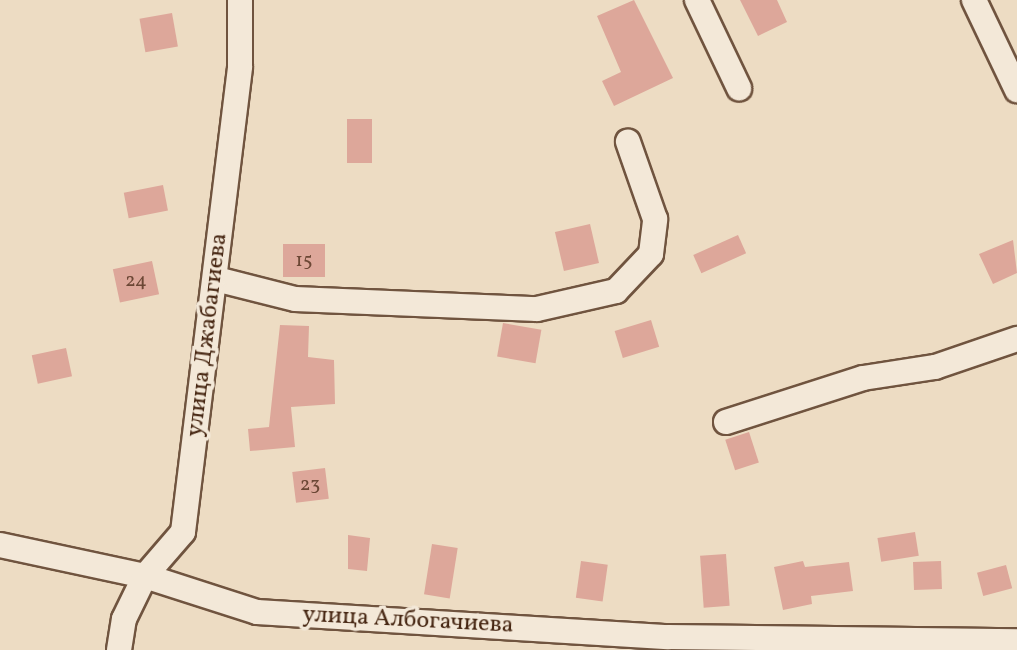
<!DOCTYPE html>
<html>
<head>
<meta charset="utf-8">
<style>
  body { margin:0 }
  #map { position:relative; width:1017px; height:650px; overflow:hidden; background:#eddcc3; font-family:Vollkorn,serif }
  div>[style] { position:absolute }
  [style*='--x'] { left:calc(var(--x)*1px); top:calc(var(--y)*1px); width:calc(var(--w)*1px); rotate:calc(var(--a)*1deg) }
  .building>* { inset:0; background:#dda79a; transform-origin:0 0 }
  .roads { filter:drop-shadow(2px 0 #70543f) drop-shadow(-2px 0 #70543f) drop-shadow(0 2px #70543f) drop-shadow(0 -2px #70543f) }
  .minor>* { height:24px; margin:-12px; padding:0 12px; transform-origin:12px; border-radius:12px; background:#f3e8d8 }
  span { translate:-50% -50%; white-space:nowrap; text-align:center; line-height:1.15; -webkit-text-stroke:7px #f3e8d8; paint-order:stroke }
  .number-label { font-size:20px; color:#6c4735 }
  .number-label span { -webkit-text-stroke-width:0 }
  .street-label { font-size:24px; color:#472713 }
</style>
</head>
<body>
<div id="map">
  <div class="building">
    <div style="clip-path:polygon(634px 0,673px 78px,614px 106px,602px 81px,621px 72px,597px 16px)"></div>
    <div style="clip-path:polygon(740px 0,777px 0,787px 22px,758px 36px)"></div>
    <div style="left:172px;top:13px;width:34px;height:33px;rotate:80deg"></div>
    <div style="left:347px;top:119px;width:25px;height:44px"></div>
    <div style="left:163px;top:185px;width:26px;height:40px;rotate:79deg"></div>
    <div style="left:590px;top:224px;width:40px;height:36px;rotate:77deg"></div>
    <div style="left:738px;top:235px;width:20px;height:49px;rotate:66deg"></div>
    <div style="clip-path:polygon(1013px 240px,1017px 273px,993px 284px,979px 254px)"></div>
    <div style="left:325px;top:244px;width:33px;height:42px;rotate:90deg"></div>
    <div style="left:152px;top:261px;width:34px;height:40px;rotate:78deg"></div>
    <div style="left:651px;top:320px;width:28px;height:38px;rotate:73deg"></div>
    <div style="left:503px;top:323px;width:39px;height:34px;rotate:10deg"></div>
    <div style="clip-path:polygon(280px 325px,309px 326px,308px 357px,334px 360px,335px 404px,291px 407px,295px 447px,250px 451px,248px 429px,269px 427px)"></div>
    <div style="left:66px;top:348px;width:29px;height:35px;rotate:78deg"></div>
    <div style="left:749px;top:432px;width:32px;height:25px;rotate:72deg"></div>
    <div style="left:325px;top:468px;width:31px;height:33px;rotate:83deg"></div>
    <div style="left:915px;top:532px;width:24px;height:38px;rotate:81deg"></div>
    <div style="clip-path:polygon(348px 535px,370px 538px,367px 571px,348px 569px)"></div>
    <div style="left:432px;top:544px;width:26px;height:51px;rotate:9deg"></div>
    <div style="left:726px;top:554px;width:52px;height:26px;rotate:86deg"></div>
    <div style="left:581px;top:561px;width:27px;height:37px;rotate:8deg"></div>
    <div style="clip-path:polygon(803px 561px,805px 567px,849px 562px,853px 591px,811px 596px,812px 604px,783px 610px,774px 567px)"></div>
    <div style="left:941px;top:561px;width:28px;height:28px;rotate:88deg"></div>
    <div style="left:1006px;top:565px;width:24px;height:30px;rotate:75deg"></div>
  </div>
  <div class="roads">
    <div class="minor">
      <div style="--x:697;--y:0;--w:98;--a:64.5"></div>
      <div style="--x:974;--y:0;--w:100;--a:64.5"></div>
      <div style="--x:216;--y:279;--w:81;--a:14.2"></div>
      <div style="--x:295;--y:299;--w:242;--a:2.4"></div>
      <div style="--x:537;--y:309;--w:81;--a:-12.8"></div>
      <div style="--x:616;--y:291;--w:51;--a:-46.6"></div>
      <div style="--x:651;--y:254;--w:35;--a:-83"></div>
      <div style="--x:655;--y:219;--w:82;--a:-109.3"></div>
      <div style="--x:726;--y:422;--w:144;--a:-17.8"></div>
      <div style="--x:863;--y:378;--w:73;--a:-8.7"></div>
      <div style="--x:935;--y:367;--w:87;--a:-18.9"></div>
      <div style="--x:0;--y:545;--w:148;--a:12.1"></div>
      <div style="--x:145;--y:576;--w:118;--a:17.8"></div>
      <div style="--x:257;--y:612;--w:412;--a:3.5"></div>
      <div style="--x:668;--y:637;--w:349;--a:0.7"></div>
      <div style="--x:119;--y:650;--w:31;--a:-81"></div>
      <div style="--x:124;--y:619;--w:48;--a:-64"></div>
      <div style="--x:145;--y:576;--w:58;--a:-49.2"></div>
      <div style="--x:183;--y:532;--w:469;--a:-83"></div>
      <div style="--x:240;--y:66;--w:66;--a:-90"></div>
    </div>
  </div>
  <div class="number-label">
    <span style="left:304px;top:261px">15</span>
    <span style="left:136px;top:281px">24</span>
    <span style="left:310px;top:485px">23</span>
  </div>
  <div class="street-label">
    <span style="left:208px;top:335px;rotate:-83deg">улица Джабагиева</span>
    <span style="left:408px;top:621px;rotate:3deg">улица Албогачиева</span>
  </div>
</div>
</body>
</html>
